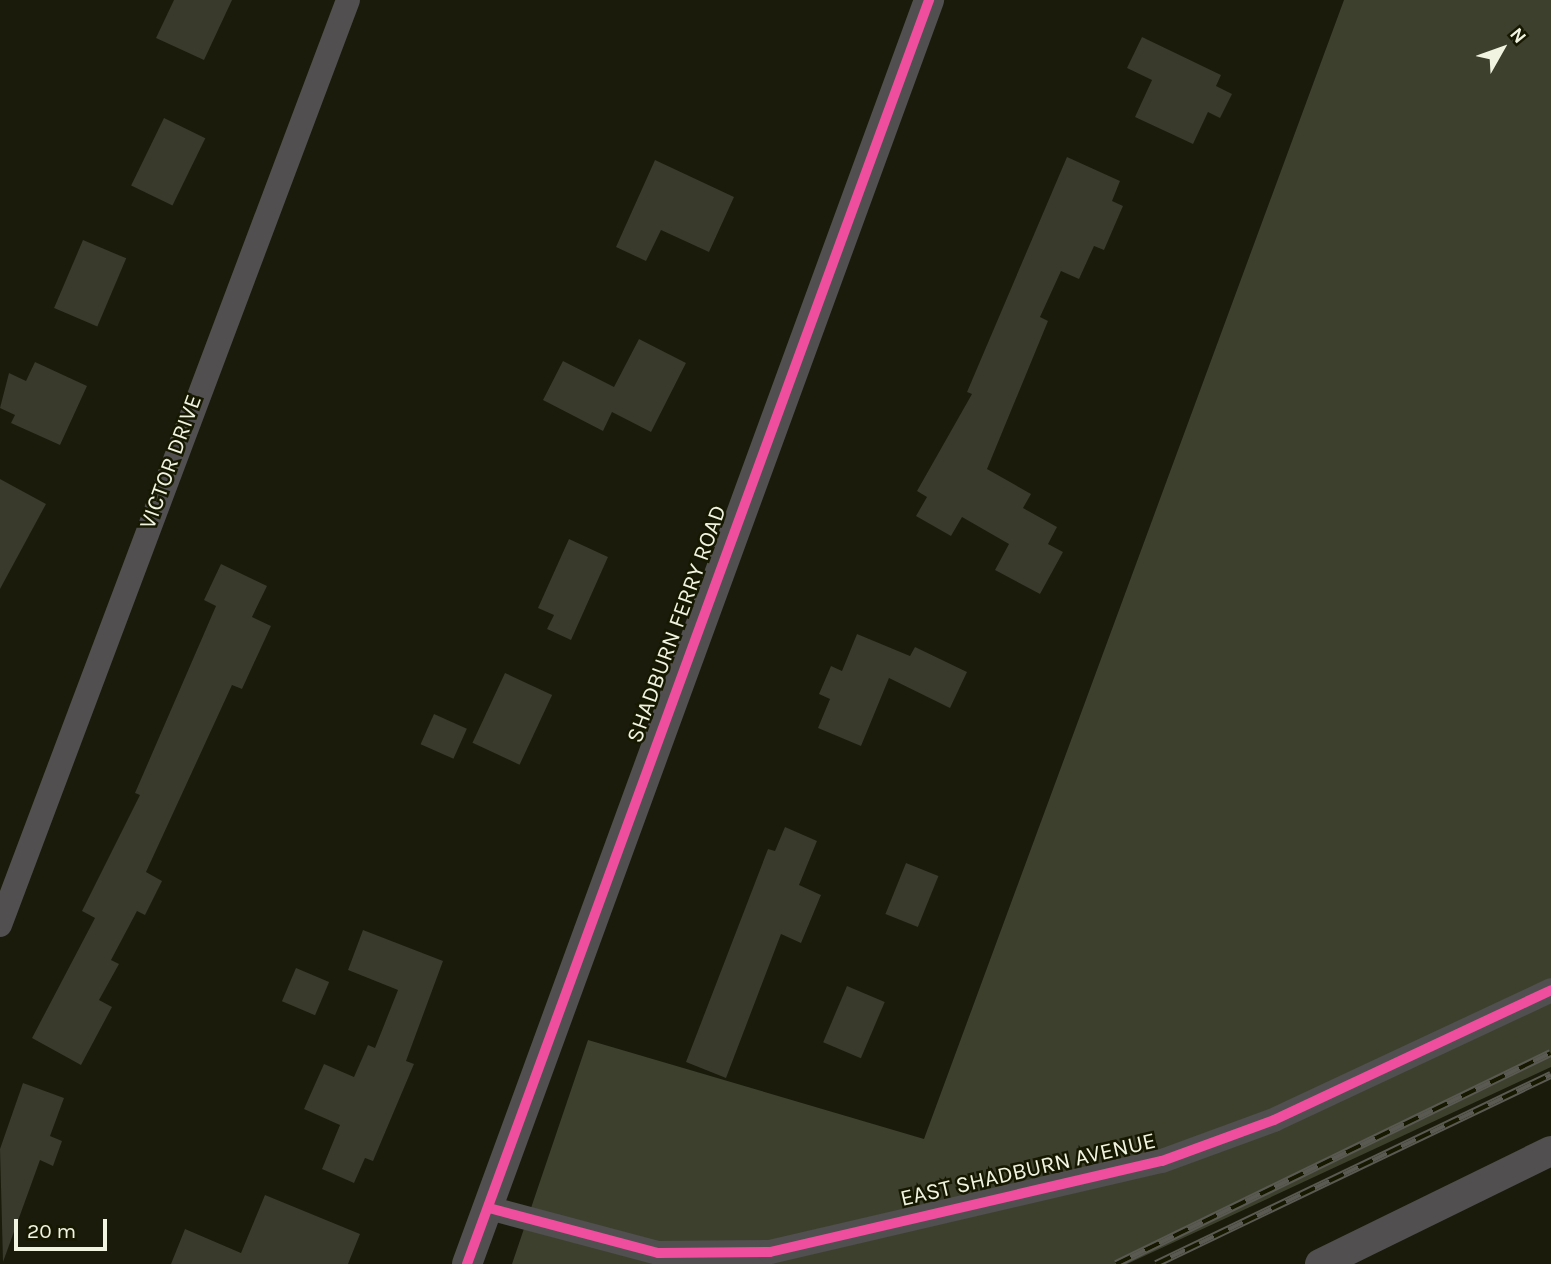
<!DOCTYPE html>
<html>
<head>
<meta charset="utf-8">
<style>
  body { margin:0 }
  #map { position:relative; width:1551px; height:1264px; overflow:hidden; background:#1a1b0b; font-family:Karla,sans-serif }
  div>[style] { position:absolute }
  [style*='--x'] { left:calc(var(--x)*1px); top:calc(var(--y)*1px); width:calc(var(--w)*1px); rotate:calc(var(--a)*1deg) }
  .green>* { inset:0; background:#3e402e }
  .building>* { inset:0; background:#39392c; transform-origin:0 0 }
  .minor>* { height:24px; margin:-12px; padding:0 12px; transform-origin:12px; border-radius:12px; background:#514f4f }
  .tertiary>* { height:30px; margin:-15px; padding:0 15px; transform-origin:15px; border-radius:15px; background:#514f4f }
  .rail>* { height:8px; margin-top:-4px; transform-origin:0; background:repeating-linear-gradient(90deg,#171800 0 16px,#5a5a53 0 32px); box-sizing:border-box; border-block:2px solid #5a5a53 }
  .cycleway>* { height:10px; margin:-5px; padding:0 5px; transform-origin:5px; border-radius:5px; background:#ef4d9e }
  span { translate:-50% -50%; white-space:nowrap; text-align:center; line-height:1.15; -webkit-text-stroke:5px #171800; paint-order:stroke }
  .street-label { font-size:23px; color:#f2f4e2 }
  .north { position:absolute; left:1467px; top:14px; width:70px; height:70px; -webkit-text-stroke:5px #171800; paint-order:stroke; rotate:50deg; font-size:19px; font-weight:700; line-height:28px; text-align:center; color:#f2f4e2 }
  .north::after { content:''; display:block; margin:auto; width:24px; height:32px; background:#f2f4e2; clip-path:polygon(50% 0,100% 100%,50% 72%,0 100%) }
  .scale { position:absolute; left:14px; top:1219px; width:93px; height:32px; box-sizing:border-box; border:4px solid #f2f4e2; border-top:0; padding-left:9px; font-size:21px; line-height:24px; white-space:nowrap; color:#f2f4e2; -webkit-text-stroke:5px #171800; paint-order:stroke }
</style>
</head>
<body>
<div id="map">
  <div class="green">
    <div style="clip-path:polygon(1344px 0,1551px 0,1551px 1067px,1127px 1264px,512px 1264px,588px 1040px,924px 1139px)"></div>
  </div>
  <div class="building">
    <div style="clip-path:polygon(174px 0,232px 0,204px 60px,156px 38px)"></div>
    <div style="clip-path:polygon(1142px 37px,1221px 75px,1216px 86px,1232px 94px,1220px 118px,1208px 112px,1193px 144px,1135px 117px,1152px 80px,1127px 68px)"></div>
    <div style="left:164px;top:118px;width:46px;height:75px;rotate:26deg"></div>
    <div style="clip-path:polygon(1067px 157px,1120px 181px,1112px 201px,1123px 206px,1104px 250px,1094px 246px,1079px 279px,1061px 271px,1040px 317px,1048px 321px,987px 469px,1031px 494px,1023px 508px,1057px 527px,1048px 544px,1063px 552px,1040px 594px,995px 570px,1009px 544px,962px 517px,951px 536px,916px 516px,927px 497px,917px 491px,972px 394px,967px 392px)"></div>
    <div style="clip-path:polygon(655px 160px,734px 197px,709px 252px,661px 230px,646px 261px,616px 247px)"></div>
    <div style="left:83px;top:240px;width:47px;height:74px;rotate:23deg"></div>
    <div style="clip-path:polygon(639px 339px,686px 363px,651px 432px,612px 412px,603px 431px,543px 400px,563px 361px,614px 387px)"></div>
    <div style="clip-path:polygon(35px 362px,87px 386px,60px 445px,11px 423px,15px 415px,0 408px,9px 373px,26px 381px)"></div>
    <div style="clip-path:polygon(0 479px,46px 504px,0 589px)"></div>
    <div style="clip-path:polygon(569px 539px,608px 557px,571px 640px,547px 629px,554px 615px,538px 608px)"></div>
    <div style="clip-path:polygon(221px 564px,267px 586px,252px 617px,271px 626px,242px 689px,232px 685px,146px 872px,162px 881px,145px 915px,137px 911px,111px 960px,119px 964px,99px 1000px,112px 1007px,81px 1065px,32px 1038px,95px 918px,82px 911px,140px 795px,135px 793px,216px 606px,204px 600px)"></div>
    <div style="clip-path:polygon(857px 634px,910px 656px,915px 647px,967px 672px,950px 708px,889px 678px,861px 746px,818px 728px,830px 699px,819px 694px,831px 666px,842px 671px)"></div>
    <div style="left:505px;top:673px;width:52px;height:77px;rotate:25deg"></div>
    <div style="left:434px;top:714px;width:36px;height:33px;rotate:24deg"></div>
    <div style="clip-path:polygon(785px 827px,817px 841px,799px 885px,821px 895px,801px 943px,781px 934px,726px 1078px,686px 1062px,768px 849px,775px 851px)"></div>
    <div style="left:906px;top:863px;width:35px;height:55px;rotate:22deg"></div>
    <div style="clip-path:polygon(363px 930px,443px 961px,406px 1061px,414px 1064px,373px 1161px,365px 1158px,354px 1183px,322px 1169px,340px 1125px,304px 1109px,324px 1064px,354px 1077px,368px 1045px,375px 1048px,398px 990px,348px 970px)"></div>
    <div style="left:296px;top:968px;width:36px;height:36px;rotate:23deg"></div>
    <div style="left:847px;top:986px;width:41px;height:61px;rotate:23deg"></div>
    <div style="clip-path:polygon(23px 1083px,64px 1098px,50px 1136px,62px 1141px,53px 1166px,40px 1160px,3px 1262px,0 1149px)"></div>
    <div style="clip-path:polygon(265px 1195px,360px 1234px,348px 1264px,171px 1264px,185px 1229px,241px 1253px)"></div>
  </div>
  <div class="minor">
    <div style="--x:0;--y:925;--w:988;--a:-69.38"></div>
    <div style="--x:489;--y:1208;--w:175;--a:14.9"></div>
    <div style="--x:658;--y:1253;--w:112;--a:-0.5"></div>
    <div style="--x:770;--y:1252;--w:402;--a:-13.1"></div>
    <div style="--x:1162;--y:1161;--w:119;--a:-20.1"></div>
    <div style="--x:1274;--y:1120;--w:306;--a:-25.1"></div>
  </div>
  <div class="tertiary">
    <div style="--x:467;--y:1264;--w:1346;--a:-69.92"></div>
    <div style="--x:1320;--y:1264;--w:257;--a:-26.1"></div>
  </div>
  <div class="rail">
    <div style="--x:1116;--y:1264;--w:483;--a:-25.9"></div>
    <div style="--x:1156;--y:1264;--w:438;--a:-25.6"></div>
  </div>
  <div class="cycleway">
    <div style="--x:489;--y:1208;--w:175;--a:14.9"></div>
    <div style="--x:658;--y:1253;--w:112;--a:-0.5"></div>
    <div style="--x:770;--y:1252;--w:402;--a:-13.1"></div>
    <div style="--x:1162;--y:1161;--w:119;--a:-20.1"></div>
    <div style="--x:1274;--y:1120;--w:306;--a:-25.1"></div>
    <div style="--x:467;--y:1264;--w:1346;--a:-69.92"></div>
  </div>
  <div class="street-label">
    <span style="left:171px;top:462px;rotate:-70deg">VICTOR DRIVE</span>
    <span style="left:677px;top:624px;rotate:-70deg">SHADBURN FERRY ROAD</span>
    <span style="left:1028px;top:1170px;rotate:-13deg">EAST SHADBURN AVENUE</span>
  </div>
  <div class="north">N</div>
  <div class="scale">20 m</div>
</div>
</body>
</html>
